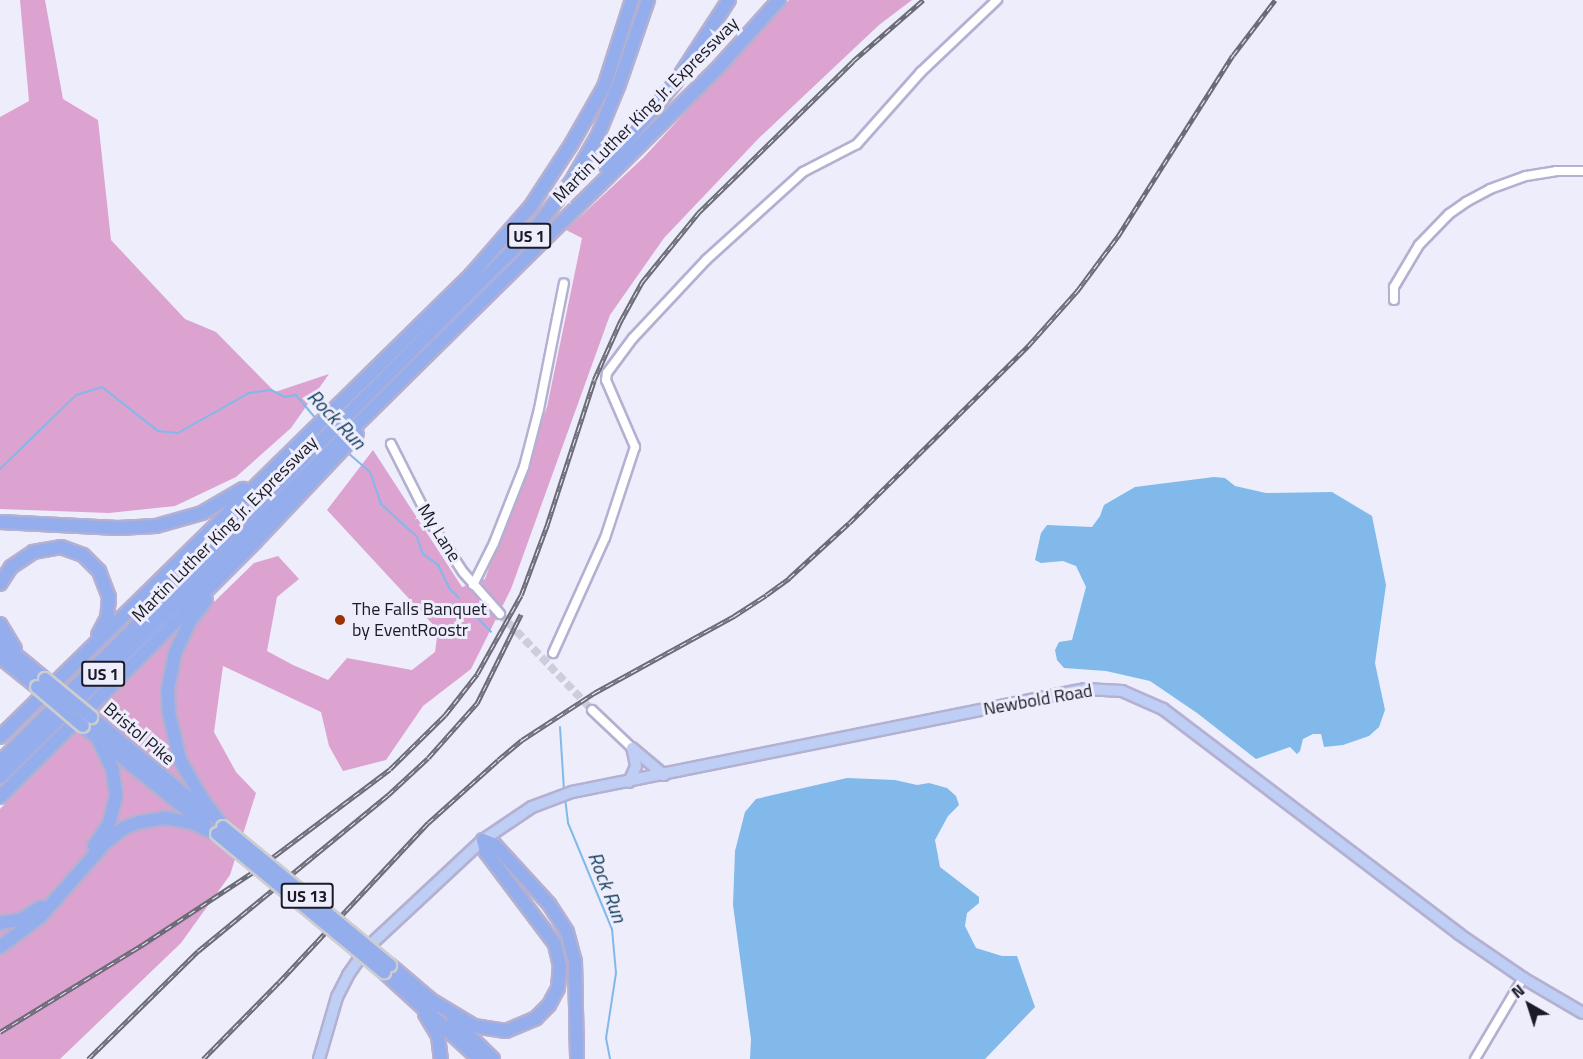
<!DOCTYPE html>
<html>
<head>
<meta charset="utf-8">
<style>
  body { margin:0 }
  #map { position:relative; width:1583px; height:1059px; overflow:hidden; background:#eeedfb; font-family:"Titillium Web",sans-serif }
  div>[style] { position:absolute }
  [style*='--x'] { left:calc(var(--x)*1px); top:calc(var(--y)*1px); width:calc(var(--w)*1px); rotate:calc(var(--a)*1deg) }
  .forest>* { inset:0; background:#dda3d0 }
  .water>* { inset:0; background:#81b9ea }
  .stream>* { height:2px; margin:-1px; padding:0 1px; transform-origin:1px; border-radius:1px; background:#81b9ea }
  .minor-tunnel>* { height:8px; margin-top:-4px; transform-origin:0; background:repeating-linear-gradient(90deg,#cecddb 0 8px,transparent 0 12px) }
  .roads { filter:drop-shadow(2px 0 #b4b0d1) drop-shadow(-2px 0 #b4b0d1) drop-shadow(0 2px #b4b0d1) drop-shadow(0 -2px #b4b0d1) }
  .minor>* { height:8px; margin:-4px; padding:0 4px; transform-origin:4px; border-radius:4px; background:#fff }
  .major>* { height:10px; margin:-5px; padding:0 5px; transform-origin:5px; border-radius:5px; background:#bfcef4 }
  .highway>* { height:12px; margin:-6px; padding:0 6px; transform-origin:6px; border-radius:6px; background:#94aded }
  .rail>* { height:4.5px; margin-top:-2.25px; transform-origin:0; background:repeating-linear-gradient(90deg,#eeedfb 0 7px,#6c6b78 0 14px); box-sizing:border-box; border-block:2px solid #6c6b78 }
  .bridges { filter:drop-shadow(2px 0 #cdcdcf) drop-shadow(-2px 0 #cdcdcf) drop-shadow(0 2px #cdcdcf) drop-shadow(0 -2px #cdcdcf) }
  .highway-bridge>* { height:12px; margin:-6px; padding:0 6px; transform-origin:6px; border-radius:6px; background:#94aded }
  .dots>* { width:16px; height:16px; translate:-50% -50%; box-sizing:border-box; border:3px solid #eeedfb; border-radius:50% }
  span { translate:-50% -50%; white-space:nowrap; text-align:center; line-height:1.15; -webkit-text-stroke:6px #eeedfb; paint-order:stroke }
  .shield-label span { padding:2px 4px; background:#eeedfb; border:2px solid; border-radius:4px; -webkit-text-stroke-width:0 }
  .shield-label { font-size:16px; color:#1b1a26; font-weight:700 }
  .street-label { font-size:18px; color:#1b1a26 }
  .poi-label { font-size:18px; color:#1b1a26 }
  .left { translate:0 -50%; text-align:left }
  .water-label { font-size:20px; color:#113b5b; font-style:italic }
  .north { position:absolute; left:1499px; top:975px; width:60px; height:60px; -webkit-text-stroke:4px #eeedfb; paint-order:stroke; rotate:321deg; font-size:16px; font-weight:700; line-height:24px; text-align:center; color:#1b1a26 }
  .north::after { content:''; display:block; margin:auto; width:21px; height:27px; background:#1b1a26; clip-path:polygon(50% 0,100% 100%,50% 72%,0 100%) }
</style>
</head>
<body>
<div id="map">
  <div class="forest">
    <div style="clip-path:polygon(20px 0,45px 0,63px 99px,98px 120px,111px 240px,185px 319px,216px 332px,275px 392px,329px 374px,291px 428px,236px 477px,175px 506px,109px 513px,0 509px,0 117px,29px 101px)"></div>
    <div style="clip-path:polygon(789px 0,912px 0,879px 25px,759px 138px,664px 238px,610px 315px,511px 589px,471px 669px,423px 706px,386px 760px,343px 771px,329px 746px,321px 712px,223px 666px,214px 732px,236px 772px,256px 793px,230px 875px,181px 943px,60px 1059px,0 1059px,0 809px,164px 643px,215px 601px,254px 563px,278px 556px,299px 579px,277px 597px,267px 651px,293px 665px,328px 680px,347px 658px,412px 670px,435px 652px,438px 630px,327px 510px,373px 450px,462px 587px,485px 579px,547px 407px,582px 238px,566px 230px,644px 157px)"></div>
  </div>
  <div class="water">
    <div style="clip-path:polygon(1214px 477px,1225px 478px,1235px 486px,1266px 493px,1332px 492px,1372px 516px,1386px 585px,1375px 663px,1385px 710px,1379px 727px,1369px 736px,1343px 745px,1324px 747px,1321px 734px,1313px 734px,1303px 739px,1300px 751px,1297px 754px,1290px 747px,1256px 759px,1197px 713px,1150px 681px,1106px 671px,1064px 668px,1057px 660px,1055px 650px,1059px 642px,1072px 640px,1086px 587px,1076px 566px,1063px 561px,1041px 563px,1035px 560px,1041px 533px,1047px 525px,1092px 527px,1100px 516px,1104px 505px,1135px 487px)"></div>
    <div style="clip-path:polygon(847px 778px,895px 780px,917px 785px,929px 783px,947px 788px,956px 796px,959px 805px,948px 816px,935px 840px,940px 867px,979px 897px,979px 903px,967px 913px,965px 926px,976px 948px,1002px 956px,1017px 956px,1035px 1007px,985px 1059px,750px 1059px,751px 1039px,733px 905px,735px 851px,745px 812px,756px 799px)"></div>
  </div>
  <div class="stream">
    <div style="--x:347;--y:452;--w:30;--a:41"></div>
    <div style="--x:370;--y:472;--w:34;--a:71"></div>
    <div style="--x:381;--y:504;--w:49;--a:42.5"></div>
    <div style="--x:417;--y:537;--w:18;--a:71"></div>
    <div style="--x:423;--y:554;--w:19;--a:36"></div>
    <div style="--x:438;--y:565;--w:25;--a:64"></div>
    <div style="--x:449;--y:588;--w:14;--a:45"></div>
    <div style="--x:0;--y:469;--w:106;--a:-44.2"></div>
    <div style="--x:76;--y:395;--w:27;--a:-17"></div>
    <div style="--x:102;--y:387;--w:71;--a:38.2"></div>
    <div style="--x:158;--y:431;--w:20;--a:6"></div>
    <div style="--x:178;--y:433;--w:81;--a:-29.4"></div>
    <div style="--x:249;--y:393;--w:22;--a:-8"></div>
    <div style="--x:271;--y:390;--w:16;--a:27"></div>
    <div style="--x:285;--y:397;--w:11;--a:-10"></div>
    <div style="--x:296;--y:395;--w:31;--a:50"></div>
    <div style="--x:468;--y:608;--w:33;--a:46"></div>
    <div style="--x:560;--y:727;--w:63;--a:86.4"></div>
    <div style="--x:565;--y:798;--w:25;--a:83"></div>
    <div style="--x:568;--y:823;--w:115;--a:67.5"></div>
    <div style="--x:612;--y:929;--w:44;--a:84.8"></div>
    <div style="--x:616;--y:973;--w:66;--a:98.7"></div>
    <div style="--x:606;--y:1038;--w:21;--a:79"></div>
  </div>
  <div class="minor-tunnel">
    <div style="--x:500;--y:614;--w:133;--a:46.2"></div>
  </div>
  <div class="roads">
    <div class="minor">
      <div style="--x:1394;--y:300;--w:13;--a:-90"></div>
      <div style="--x:1394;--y:287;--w:49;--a:-59.2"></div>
      <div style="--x:1419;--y:245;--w:43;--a:-45.9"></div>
      <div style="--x:1449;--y:214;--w:21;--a:-35"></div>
      <div style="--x:1466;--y:202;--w:27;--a:-28"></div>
      <div style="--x:1490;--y:189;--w:38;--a:-20"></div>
      <div style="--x:1526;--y:176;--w:30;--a:-9"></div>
      <div style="--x:1556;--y:171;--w:27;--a:0"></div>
      <div style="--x:391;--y:444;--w:91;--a:63.2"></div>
      <div style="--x:432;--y:525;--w:56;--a:56.6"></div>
      <div style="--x:463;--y:572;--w:56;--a:48.6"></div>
      <div style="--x:473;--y:585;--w:47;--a:-63.4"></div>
      <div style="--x:494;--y:543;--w:82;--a:-68.5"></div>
      <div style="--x:524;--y:467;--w:60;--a:-75.5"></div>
      <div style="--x:539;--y:409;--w:128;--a:-78.8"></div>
      <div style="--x:553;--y:653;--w:126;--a:-65.7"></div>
      <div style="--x:605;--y:538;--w:96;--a:-71.8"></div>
      <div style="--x:635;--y:447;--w:73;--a:-113.4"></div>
      <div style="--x:606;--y:380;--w:7;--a:-82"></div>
      <div style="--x:607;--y:373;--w:44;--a:-53.4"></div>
      <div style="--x:633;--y:338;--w:107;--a:-46.9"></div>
      <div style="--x:706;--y:260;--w:131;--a:-42.2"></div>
      <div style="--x:803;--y:172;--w:61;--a:-27.4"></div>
      <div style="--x:857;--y:144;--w:96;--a:-48.4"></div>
      <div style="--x:921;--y:72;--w:105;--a:-43.5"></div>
      <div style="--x:592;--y:710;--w:55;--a:43.5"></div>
      <div style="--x:1475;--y:1059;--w:94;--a:-59.3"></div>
    </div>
    <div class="major">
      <div style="--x:632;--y:748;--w:42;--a:40.2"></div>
      <div style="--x:629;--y:782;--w:17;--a:-66"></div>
      <div style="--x:636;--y:766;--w:15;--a:-101"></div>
      <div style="--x:319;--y:1059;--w:65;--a:-73.8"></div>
      <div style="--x:337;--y:997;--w:25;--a:-63"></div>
      <div style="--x:348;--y:975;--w:33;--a:-55"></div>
      <div style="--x:367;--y:948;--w:158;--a:-43"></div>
      <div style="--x:483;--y:840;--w:59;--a:-34"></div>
      <div style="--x:532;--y:807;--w:43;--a:-20.6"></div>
      <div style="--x:572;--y:792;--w:523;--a:-11.35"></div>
      <div style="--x:1085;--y:689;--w:37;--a:3"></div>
      <div style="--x:1122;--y:691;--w:45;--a:23.7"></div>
      <div style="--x:1163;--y:709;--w:372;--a:37.2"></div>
      <div style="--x:1459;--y:934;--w:78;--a:34.5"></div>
      <div style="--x:1523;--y:978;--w:69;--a:30.3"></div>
    </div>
    <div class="highway">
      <div style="--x:606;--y:166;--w:108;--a:-50.3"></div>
      <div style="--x:675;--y:83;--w:99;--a:-57"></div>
      <div style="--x:471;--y:275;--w:91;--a:-49"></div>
      <div style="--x:531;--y:206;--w:75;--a:-56.9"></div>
      <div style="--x:572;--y:143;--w:64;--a:-60.3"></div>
      <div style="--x:604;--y:87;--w:91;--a:-72.2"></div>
      <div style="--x:0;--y:522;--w:118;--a:2.9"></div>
      <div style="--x:118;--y:528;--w:38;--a:-3"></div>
      <div style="--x:156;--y:526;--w:48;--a:-15.8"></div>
      <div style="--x:202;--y:513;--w:48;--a:-30.3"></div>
      <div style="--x:0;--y:584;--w:20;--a:-57"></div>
      <div style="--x:11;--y:567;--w:27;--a:-34"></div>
      <div style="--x:33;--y:552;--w:28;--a:-10"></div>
      <div style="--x:61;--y:547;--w:23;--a:20"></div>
      <div style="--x:83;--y:555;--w:23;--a:45"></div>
      <div style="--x:99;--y:571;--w:28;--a:69"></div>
      <div style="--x:109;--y:597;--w:21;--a:95"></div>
      <div style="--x:107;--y:618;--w:19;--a:118"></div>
      <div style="--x:206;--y:600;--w:26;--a:127"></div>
      <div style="--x:190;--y:621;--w:35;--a:115"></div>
      <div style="--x:175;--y:653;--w:37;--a:101"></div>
      <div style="--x:168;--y:689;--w:24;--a:88"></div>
      <div style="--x:169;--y:713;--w:48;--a:76.8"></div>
      <div style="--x:180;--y:760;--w:46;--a:60.1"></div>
      <div style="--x:203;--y:800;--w:34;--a:53"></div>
      <div style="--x:0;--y:624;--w:29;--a:59"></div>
      <div style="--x:0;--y:642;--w:58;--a:39.4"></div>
      <div style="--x:0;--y:657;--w:48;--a:39"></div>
      <div style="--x:91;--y:717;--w:153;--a:39.7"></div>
      <div style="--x:83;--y:726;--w:156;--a:38.8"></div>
      <div style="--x:0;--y:737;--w:665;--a:-44.45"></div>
      <div style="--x:0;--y:762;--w:760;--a:-44.95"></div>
      <div style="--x:538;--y:225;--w:54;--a:-52.5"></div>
      <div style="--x:571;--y:182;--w:54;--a:-60.1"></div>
      <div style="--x:598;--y:135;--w:55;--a:-67.6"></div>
      <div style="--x:619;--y:84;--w:89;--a:-71"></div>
      <div style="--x:0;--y:777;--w:1006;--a:-44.64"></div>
      <div style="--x:716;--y:70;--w:94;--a:-48"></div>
      <div style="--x:0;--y:797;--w:362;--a:-45"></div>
      <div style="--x:256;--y:541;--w:147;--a:-46.7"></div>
      <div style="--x:483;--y:840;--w:13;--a:23"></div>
      <div style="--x:495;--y:845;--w:80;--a:47.5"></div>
      <div style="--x:549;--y:904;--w:33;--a:57"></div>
      <div style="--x:567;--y:932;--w:30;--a:75"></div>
      <div style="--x:575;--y:961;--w:98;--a:88.8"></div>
      <div style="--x:94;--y:846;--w:27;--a:-56"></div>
      <div style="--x:109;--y:824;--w:30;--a:-76"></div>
      <div style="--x:116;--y:795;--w:27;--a:-98"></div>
      <div style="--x:112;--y:768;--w:34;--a:-116"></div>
      <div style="--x:0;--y:923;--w:20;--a:-9"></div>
      <div style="--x:20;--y:920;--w:25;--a:-32"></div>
      <div style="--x:0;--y:947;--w:50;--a:-36.9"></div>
      <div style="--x:40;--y:917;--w:100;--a:-48.7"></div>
      <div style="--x:106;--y:842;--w:23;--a:-38"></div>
      <div style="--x:124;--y:828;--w:17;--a:-21"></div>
      <div style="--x:140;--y:822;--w:25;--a:-9"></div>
      <div style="--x:165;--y:818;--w:28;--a:10"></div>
      <div style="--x:193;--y:823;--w:26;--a:25"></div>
      <div style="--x:390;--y:965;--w:63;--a:40.5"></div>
      <div style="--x:384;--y:972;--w:129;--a:42.5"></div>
      <div style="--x:434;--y:1002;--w:47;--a:31"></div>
      <div style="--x:474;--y:1026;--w:32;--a:9"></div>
      <div style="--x:506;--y:1031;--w:33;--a:-23"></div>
      <div style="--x:536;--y:1018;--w:18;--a:-45"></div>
      <div style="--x:549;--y:1005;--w:19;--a:-62"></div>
      <div style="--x:558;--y:988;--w:22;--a:-85"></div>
      <div style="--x:560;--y:966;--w:23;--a:-103"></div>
      <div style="--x:555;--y:944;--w:115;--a:-126.9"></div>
      <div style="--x:486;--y:852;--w:12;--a:-104"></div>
      <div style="--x:425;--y:1014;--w:26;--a:59"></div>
      <div style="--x:438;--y:1036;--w:23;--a:83"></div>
      <div style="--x:453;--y:1020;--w:56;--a:44.3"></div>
    </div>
  </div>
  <div class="rail">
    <div style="--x:0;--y:1032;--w:167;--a:-31.5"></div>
    <div style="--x:142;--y:945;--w:133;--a:-33.3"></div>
    <div style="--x:253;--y:872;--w:171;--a:-36.9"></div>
    <div style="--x:390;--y:769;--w:77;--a:-44.5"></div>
    <div style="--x:445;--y:715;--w:52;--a:-52"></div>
    <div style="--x:477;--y:674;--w:90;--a:-60.9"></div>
    <div style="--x:521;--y:595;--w:75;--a:-69.6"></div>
    <div style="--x:547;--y:525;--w:152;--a:-72"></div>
    <div style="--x:594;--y:380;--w:64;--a:-65.9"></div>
    <div style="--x:620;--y:322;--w:46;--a:-61.2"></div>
    <div style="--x:642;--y:282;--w:89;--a:-50.9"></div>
    <div style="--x:698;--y:213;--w:217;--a:-44.4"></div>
    <div style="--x:853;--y:61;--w:93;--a:-41.1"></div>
    <div style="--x:88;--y:1059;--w:154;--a:-44.5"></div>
    <div style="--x:198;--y:951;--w:246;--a:-39.4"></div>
    <div style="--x:388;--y:795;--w:54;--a:-42.8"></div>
    <div style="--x:428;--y:758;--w:74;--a:-48.3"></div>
    <div style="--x:477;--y:703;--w:99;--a:-63.7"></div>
    <div style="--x:203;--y:1059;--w:108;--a:-45.4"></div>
    <div style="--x:279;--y:982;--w:218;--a:-46.9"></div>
    <div style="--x:428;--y:823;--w:94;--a:-42"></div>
    <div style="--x:498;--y:760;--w:31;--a:-40"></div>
    <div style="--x:522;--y:740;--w:86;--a:-33.1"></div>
    <div style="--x:594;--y:693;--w:160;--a:-28.8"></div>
    <div style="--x:734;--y:616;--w:38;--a:-33"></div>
    <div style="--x:766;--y:595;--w:29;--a:-36"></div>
    <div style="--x:789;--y:578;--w:81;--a:-42.5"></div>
    <div style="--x:849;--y:523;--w:252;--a:-44.7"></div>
    <div style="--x:1028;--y:346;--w:74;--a:-48.3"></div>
    <div style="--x:1077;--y:291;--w:69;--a:-53.3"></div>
    <div style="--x:1118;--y:236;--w:214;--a:-57.6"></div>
    <div style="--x:1233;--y:55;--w:69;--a:-52.6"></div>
  </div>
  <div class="bridges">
    <div class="highway-bridge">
      <div style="--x:45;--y:679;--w:60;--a:39.6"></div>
      <div style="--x:37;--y:687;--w:60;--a:40.3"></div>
      <div style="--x:223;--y:827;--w:217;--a:39.6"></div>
      <div style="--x:217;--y:834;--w:217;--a:39.6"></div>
    </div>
  </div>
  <div class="dots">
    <div style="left:340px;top:620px;background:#993400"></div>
  </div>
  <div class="shield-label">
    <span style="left:529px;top:236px">US 1</span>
    <span style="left:103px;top:674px">US 1</span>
    <span style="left:307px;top:896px">US 13</span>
  </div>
  <div class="street-label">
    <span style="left:646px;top:110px;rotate:-45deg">Martin Luther King Jr. Expressway</span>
    <span style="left:225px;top:529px;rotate:-45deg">Martin Luther King Jr. Expressway</span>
    <span style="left:439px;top:533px;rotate:58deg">My Lane</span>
    <span style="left:1038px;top:700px;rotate:-10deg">Newbold Road</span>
    <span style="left:139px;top:734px;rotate:40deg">Bristol Pike</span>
  </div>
  <div class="poi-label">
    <span class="left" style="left:352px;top:620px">The Falls Banquet<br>by EventRoostr</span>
  </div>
  <div class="water-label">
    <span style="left:337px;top:419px;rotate:46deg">Rock Run</span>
    <span style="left:608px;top:887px;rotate:69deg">Rock Run</span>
  </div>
  <div class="north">N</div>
</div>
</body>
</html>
